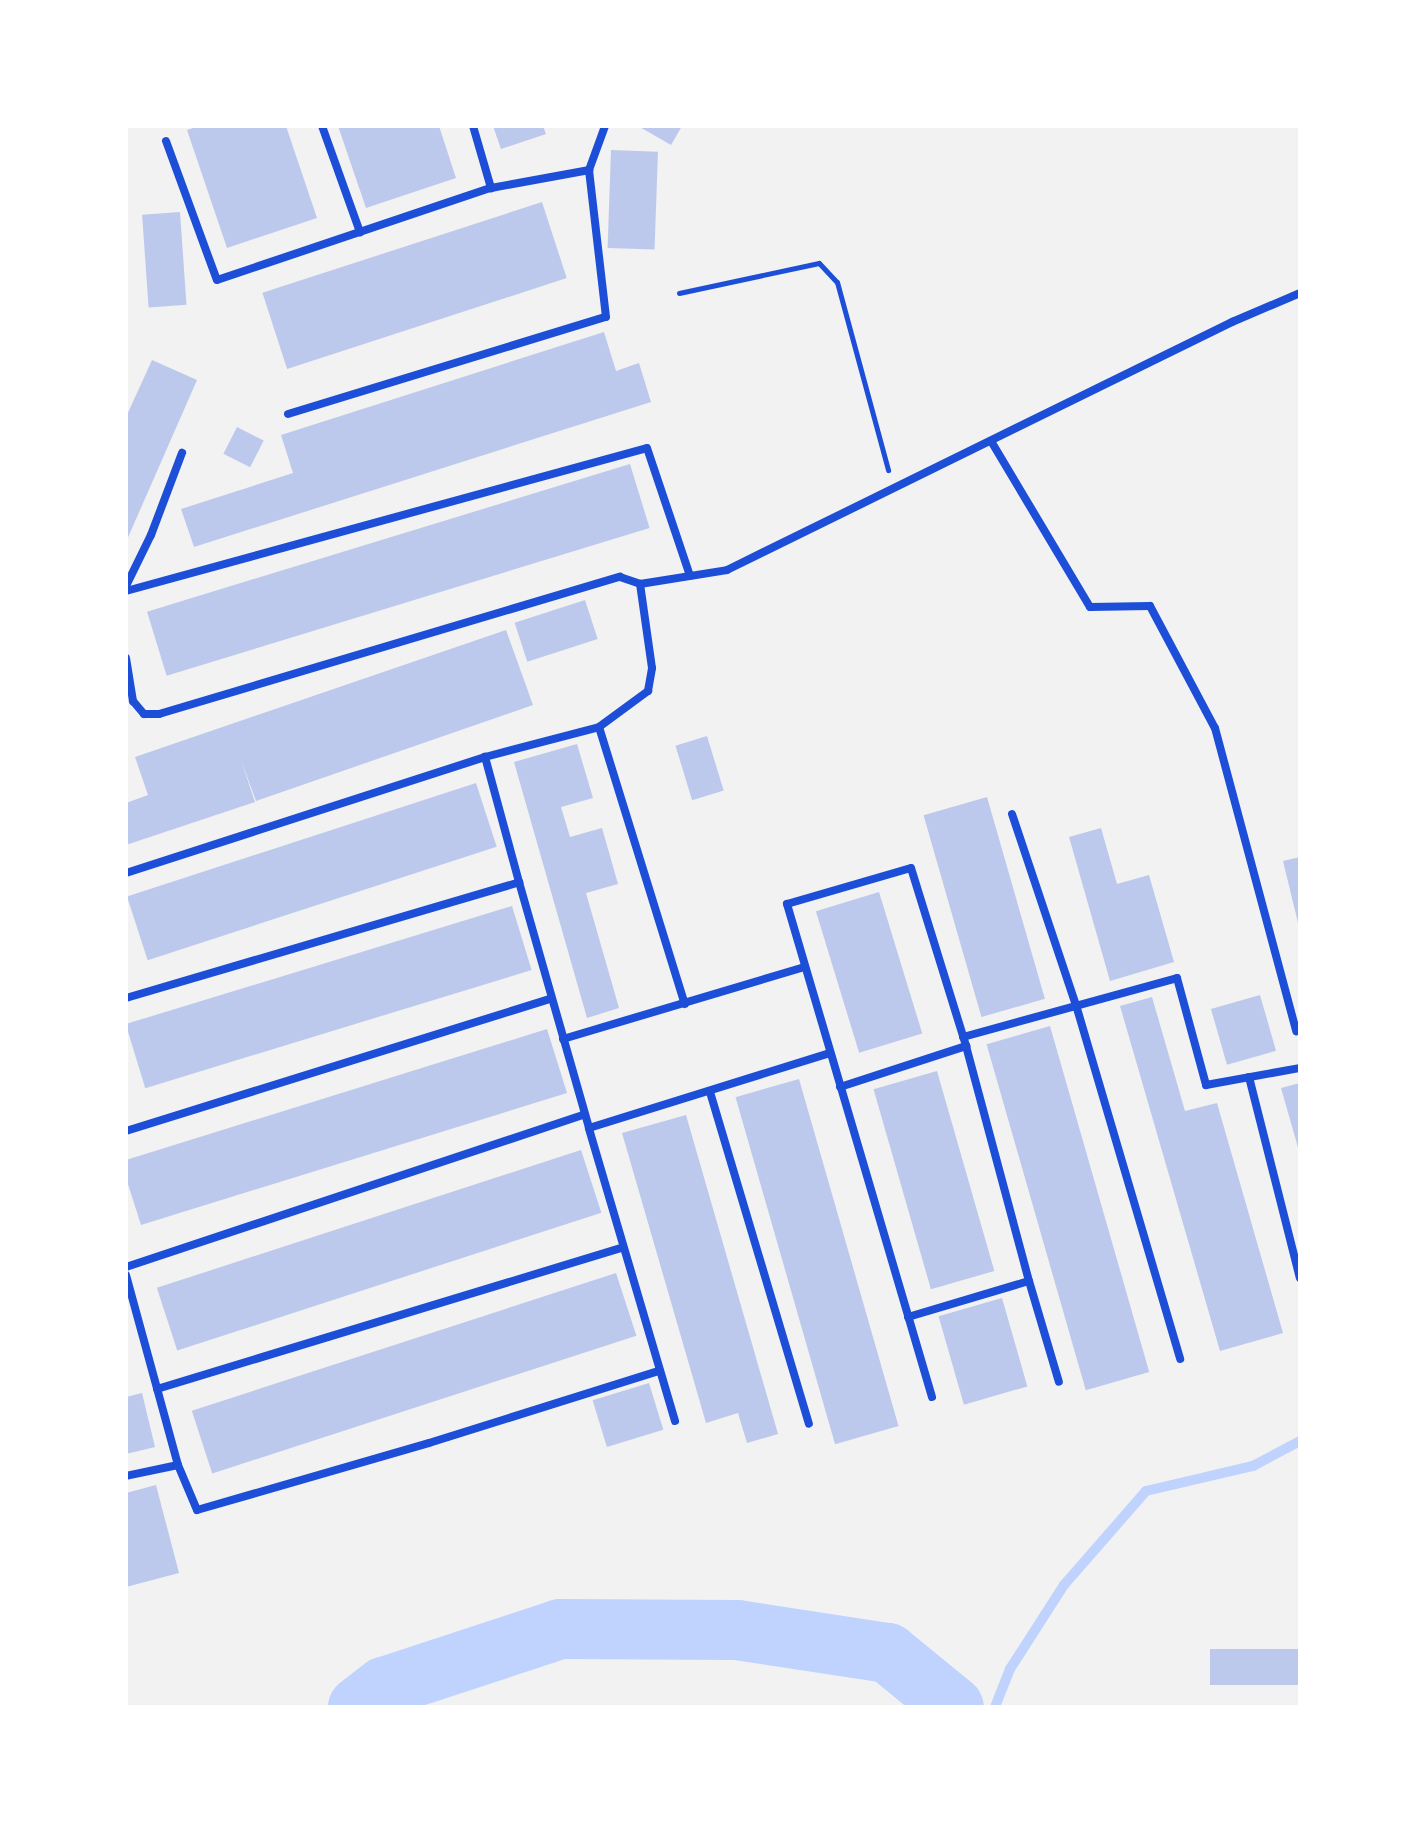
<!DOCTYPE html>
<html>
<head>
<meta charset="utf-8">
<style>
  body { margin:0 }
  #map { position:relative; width:1426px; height:1833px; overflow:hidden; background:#f2f2f2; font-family:Helvetica,sans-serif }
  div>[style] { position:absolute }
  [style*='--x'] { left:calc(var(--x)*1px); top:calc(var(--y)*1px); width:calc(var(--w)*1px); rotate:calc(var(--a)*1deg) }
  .stream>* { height:10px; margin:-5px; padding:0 5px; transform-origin:5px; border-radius:5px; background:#bfd3fe }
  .river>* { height:60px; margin:-30px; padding:0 30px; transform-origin:30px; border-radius:30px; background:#bfd3fe }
  .building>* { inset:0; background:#bdc9ec; transform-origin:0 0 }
  .path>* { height:5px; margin:-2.5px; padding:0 2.5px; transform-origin:2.5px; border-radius:2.5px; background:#1d4ed8 }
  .minor>* { height:8px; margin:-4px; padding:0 4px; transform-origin:4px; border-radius:4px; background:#1d4ed8 }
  span { translate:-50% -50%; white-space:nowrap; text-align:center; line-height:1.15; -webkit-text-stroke:6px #fff; paint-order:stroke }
  .frame { position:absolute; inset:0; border:128px solid #fff; pointer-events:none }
</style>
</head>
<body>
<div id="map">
  <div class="stream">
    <div style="--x:995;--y:1707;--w:41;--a:-68.5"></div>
    <div style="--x:1010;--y:1669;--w:100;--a:-57.3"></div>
    <div style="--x:1064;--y:1585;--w:125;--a:-48.9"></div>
    <div style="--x:1146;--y:1491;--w:110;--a:-13.2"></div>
    <div style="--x:1253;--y:1466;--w:53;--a:-28"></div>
  </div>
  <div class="river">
    <div style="--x:358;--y:1707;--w:33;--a:-38"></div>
    <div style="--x:384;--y:1687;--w:185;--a:-18.2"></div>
    <div style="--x:560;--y:1629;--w:177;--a:0.3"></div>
    <div style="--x:737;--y:1630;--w:153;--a:8.7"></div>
    <div style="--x:888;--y:1653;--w:85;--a:39.3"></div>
  </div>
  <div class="building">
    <div style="clip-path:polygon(199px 126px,286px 126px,317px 218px,227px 248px,187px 130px)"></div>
    <div style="clip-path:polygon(338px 126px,439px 126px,456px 178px,366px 208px)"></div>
    <div style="clip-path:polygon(493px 126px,543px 126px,546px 134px,501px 149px)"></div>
    <div style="clip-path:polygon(638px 126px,682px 126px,671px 145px)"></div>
    <div style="left:611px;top:150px;width:47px;height:98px;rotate:2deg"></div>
    <div style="left:542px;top:202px;width:80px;height:294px;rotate:72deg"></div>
    <div style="left:180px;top:212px;width:93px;height:38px;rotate:86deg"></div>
    <div style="clip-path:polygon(604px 332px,616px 371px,639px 363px,651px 402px,194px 547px,181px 509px,293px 473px,281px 435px)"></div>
    <div style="clip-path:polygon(152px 360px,197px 380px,126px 542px,126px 417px)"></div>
    <div style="left:237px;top:427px;width:30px;height:30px;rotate:27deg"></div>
    <div style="left:630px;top:464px;width:67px;height:505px;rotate:73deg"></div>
    <div style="left:585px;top:600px;width:41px;height:74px;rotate:72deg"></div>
    <div style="clip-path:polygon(506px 630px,533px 705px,256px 801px,241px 760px,255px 802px,126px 845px,126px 803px,148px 795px,135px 757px)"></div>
    <div style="left:707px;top:736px;width:57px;height:33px;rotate:73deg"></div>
    <div style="clip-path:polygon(577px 744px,593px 798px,561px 807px,570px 837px,602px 828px,618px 884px,586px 893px,619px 1008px,587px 1018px,514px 762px)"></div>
    <div style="left:476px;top:783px;width:67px;height:367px;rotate:72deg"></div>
    <div style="left:987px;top:797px;width:210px;height:66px;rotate:74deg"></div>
    <div style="clip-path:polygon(1101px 828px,1117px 884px,1149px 875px,1174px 962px,1110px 981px,1069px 837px)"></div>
    <div style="clip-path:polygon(1300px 857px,1300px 927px,1299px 927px,1283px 861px)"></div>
    <div style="left:879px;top:892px;width:148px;height:66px;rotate:73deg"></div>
    <div style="left:512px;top:906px;width:67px;height:404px;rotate:73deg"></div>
    <div style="left:1260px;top:995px;width:58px;height:51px;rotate:74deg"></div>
    <div style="clip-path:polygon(1152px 997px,1185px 1111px,1217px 1103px,1283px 1333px,1220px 1351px,1120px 1006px)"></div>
    <div style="left:1050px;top:1026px;width:360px;height:66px;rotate:74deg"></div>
    <div style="clip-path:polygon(547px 1029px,567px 1093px,141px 1225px,126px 1178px,126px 1160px)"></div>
    <div style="left:937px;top:1071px;width:208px;height:66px;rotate:74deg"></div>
    <div style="left:799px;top:1079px;width:361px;height:66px;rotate:74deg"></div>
    <div style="clip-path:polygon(1300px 1083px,1300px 1151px,1299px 1151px,1281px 1088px)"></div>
    <div style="clip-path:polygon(686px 1115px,778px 1434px,747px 1443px,738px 1413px,706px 1423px,622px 1133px)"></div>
    <div style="left:581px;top:1150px;width:66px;height:446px;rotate:72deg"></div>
    <div style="left:616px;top:1273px;width:66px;height:446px;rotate:72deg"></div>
    <div style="left:1002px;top:1298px;width:92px;height:66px;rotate:74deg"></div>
    <div style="left:649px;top:1383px;width:49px;height:59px;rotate:73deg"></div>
    <div style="clip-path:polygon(142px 1393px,155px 1447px,126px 1454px,126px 1397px)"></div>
    <div style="clip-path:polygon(156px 1485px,179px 1573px,126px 1587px,126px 1493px)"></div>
    <div style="left:1300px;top:1649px;width:36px;height:90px;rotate:90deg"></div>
  </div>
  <div class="path">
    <div style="--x:679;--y:293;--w:143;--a:-12.1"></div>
    <div style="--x:819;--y:263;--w:26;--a:47"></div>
    <div style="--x:837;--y:282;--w:195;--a:74.8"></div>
  </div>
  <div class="minor">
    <div style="--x:322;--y:126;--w:113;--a:70.3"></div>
    <div style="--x:473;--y:126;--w:65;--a:73.8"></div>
    <div style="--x:166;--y:141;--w:148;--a:69.9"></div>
    <div style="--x:217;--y:280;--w:289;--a:-18.6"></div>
    <div style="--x:491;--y:188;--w:100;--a:-10.4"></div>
    <div style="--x:288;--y:414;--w:332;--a:-17"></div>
    <div style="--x:606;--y:317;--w:148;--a:-96.6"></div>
    <div style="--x:589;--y:170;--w:47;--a:-70"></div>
    <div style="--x:991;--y:441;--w:193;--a:59.2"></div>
    <div style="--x:1090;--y:607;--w:60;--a:-1"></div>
    <div style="--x:1150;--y:606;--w:138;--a:62"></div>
    <div style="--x:1215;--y:728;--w:314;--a:75"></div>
    <div style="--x:126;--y:586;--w:57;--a:-63.9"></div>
    <div style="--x:151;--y:535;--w:88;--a:-69.3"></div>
    <div style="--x:126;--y:591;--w:540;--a:-15.35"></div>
    <div style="--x:647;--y:448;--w:135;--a:71.4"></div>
    <div style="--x:126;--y:658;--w:44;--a:80.8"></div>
    <div style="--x:133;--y:701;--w:17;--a:50"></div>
    <div style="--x:144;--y:714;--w:15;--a:0"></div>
    <div style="--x:159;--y:714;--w:481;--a:-16.6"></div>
    <div style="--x:620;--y:577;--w:21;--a:19"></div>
    <div style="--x:640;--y:584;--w:88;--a:-9.1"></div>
    <div style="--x:727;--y:570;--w:563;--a:-26.16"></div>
    <div style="--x:1232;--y:322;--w:74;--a:-23.1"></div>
    <div style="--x:599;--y:727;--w:290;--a:72.8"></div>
    <div style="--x:1012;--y:814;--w:201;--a:71.5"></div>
    <div style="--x:1076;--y:1005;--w:369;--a:73.6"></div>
    <div style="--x:126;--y:873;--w:377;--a:-17.9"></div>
    <div style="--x:485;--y:757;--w:118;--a:-14.7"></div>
    <div style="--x:599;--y:727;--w:61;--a:-36.3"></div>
    <div style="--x:648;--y:691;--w:23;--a:-80"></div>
    <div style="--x:652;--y:668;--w:85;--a:-98.1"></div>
    <div style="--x:519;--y:882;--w:256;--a:74.1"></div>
    <div style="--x:126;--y:998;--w:410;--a:-16.4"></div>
    <div style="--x:519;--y:882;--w:130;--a:-105.2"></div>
    <div style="--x:963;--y:1037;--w:222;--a:-15.4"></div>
    <div style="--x:1177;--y:978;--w:111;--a:74.8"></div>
    <div style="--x:1206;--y:1085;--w:96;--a:-10.3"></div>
    <div style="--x:563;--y:1039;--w:252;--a:-16.6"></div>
    <div style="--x:1249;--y:1077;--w:207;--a:75.8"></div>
    <div style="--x:840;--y:1087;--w:133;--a:-18"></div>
    <div style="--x:710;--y:1092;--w:346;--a:73.4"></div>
    <div style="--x:126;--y:1131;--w:445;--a:-17.3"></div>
    <div style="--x:126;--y:1267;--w:483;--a:-18.4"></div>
    <div style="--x:126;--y:1275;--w:197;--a:74.7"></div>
    <div style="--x:178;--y:1465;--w:53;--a:168.1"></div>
    <div style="--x:908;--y:1317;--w:126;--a:-16.6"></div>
    <div style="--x:1029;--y:1281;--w:105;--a:73.5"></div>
    <div style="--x:157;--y:1389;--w:487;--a:-16.9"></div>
    <div style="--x:932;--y:1397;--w:514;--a:-106.39"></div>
    <div style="--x:787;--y:904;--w:129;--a:-16.2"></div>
    <div style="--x:911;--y:868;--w:186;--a:72.8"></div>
    <div style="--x:966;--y:1046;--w:243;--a:75"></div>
    <div style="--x:675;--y:1421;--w:305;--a:-106.4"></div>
    <div style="--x:589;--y:1128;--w:252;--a:-17.3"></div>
    <div style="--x:178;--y:1465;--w:49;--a:67.1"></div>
    <div style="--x:197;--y:1510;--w:241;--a:-16.1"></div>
    <div style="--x:429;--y:1443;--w:241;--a:-17.4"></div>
  </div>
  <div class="frame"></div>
</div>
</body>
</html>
